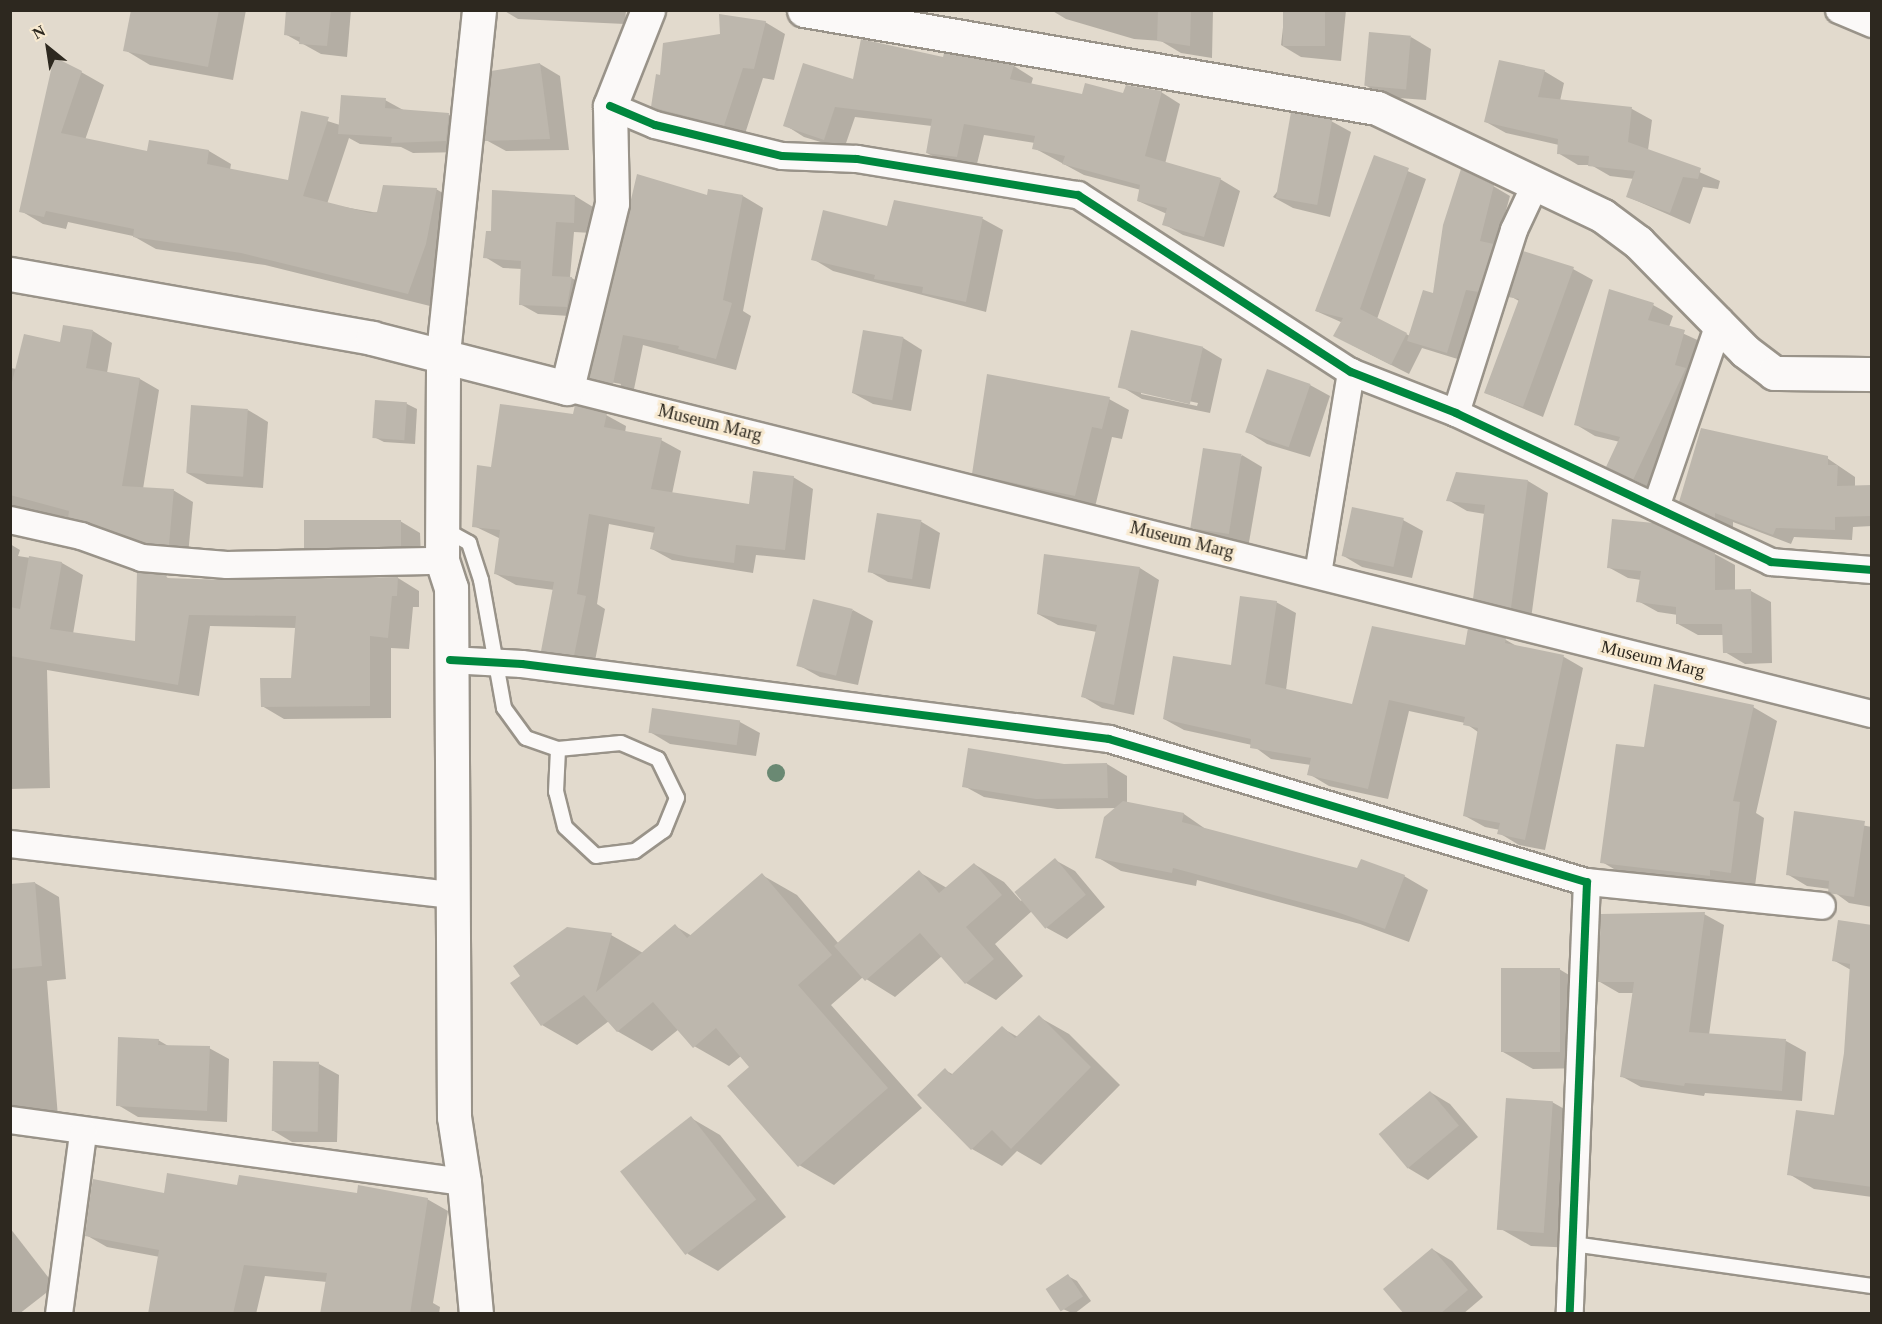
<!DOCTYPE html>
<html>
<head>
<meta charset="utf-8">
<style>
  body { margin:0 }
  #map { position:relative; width:1882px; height:1324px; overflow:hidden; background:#e2dacd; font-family:"Times New Roman",serif }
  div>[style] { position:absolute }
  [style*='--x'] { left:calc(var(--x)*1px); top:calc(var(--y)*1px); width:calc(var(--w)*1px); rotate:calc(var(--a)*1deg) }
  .shadow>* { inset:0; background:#0003 }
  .building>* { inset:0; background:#bdb7ad; transform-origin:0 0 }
  .roads { filter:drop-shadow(2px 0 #999389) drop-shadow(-2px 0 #999389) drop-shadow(0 2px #999389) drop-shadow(0 -2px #999389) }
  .service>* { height:14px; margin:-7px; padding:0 7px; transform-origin:7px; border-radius:7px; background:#fbf9f8 }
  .minor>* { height:26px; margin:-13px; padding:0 13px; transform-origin:13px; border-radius:13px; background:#fbf9f8 }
  .tertiary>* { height:33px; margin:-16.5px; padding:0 16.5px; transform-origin:16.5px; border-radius:16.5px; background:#fbf9f8 }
  .secondary>* { height:33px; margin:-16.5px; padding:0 16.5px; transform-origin:16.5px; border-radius:16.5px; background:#fbf9f8 }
  .cycleway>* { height:8px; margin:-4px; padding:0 4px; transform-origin:4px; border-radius:4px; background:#00873e }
  .trees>* { width:18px; height:18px; margin:-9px; border-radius:50%; background:#6a8973 }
  span { translate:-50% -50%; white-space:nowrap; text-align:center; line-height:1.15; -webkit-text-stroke:6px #f8ead1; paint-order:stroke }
  .street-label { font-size:18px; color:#2d281f }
  .frame { position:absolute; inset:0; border:12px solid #2d281f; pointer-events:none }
  .north { position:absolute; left:18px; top:18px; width:60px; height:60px; -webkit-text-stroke:4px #f8ead1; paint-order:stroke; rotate:330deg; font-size:16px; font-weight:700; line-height:24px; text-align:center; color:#2d281f }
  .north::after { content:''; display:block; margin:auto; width:21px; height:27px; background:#2d281f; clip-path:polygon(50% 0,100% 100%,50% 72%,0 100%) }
</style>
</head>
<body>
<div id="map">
  <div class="shadow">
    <div style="clip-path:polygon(132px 10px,246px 10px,233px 80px,150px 65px,125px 50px)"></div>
    <div style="clip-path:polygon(287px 10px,351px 10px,347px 57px,321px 54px,285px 34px)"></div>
    <div style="clip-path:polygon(503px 10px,626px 10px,625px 24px,518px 19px)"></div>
    <div style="clip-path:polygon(1051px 10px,1213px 10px,1212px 58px,1181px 53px,1161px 41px,1134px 39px,1066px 19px)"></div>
    <div style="clip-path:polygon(1285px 10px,1346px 10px,1341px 61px,1301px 57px,1281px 45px)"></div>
    <div style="clip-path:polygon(765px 22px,785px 34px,774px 80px,763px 78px,744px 137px,672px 118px,652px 106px,661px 77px,721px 35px)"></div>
    <div style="clip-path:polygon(1411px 37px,1431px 49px,1426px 100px,1385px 97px,1365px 85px)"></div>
    <div style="clip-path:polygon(945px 55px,1014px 66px,1033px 78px,1031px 85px,1083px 96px,1161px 92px,1180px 104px,1165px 164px,1220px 179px,1240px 191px,1224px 247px,1183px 235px,1164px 224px,1167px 214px,1138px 201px,1141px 190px,1084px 175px,1034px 148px,1035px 143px,984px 135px,976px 168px,947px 164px,927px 153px,932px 126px,855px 117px,844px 149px,804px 137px,785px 125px,854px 81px,944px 59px)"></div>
    <div style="clip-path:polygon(540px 64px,560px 76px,569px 150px,506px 151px,486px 140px)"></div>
    <div style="clip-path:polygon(1544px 71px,1564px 83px,1560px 101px,1632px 109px,1652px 120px,1648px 150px,1720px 181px,1718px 189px,1703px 187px,1690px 224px,1628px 197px,1634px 179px,1610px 176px,1591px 165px,1578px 165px,1558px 153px,1559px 145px,1506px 133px,1486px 122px)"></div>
    <div style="clip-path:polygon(81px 72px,104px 85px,85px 140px,148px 153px,209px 151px,231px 164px,230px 170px,289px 182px,302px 113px,340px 125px,385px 100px,405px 111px,449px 115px,469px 126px,466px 152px,413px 153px,401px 147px,360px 144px,349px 138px,327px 204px,378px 213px,436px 189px,458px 202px,447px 257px,430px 306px,265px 265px,156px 249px,133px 236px,68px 222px,66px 229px,43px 224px,21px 211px)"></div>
    <div style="clip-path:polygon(1331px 121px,1351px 132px,1330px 217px,1293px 208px,1273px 197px)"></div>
    <div style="clip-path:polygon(1375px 157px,1426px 179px,1377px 319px,1410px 336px,1493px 186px,1510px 196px,1464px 361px,1422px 348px,1409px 374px,1352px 345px,1343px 323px,1316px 311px)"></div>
    <div style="clip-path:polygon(494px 192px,575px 196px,593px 207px,592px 233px,574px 232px,570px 277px,589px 288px,585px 317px,538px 314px,520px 304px,522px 269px,503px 268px,485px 257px,492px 232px)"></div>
    <div style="clip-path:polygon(evenodd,743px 196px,763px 208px,743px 311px,751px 316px,736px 370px,643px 345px,633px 394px,610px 389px,590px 377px,708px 197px,743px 196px,610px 382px,621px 384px,620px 387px,610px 385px,610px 382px)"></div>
    <div style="clip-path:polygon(983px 219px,1003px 230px,986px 312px,833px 271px,813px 259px,888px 228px)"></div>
    <div style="clip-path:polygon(1573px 269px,1593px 280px,1543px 417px,1486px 393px,1519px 301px,1510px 296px)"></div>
    <div style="clip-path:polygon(1653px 305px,1673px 316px,1669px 327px,1704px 343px,1654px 490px,1608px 467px,1620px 442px,1595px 436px,1575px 424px)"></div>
    <div style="clip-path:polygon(93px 331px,112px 343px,107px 373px,140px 379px,159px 390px,143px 489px,173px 490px,193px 502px,188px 555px,166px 554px,89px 528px,72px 518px,10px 506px,10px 368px,17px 369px)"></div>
    <div style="clip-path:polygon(903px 338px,922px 350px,911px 411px,873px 404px,853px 393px)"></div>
    <div style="clip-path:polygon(evenodd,1202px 347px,1222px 359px,1210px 413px,1142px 399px,1122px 387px,1202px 347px,1141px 391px,1198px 403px,1197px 406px,1141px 394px,1141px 391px)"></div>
    <div style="clip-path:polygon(1310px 385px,1330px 396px,1310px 457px,1267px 444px,1248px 432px)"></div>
    <div style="clip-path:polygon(1109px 399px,1129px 410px,1122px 439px,1112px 437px,1095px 507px,993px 484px,973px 473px)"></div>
    <div style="clip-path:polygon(376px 402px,407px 404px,417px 409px,415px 444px,384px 442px,374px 437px)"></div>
    <div style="clip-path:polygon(248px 410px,268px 422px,263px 488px,207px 484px,187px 473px)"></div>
    <div style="clip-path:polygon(574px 415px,606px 415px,626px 426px,625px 433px,661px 440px,681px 451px,672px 494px,750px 506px,793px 477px,813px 489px,805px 560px,756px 555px,753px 573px,672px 560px,652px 549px,655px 533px,609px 524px,597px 604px,605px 609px,594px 666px,563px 661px,543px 650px,554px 590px,516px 585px,496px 574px,501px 539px,474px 526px,492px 469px)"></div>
    <div style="clip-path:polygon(1242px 455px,1262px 467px,1248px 548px,1212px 539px,1192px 527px)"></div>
    <div style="clip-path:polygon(1827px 458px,1855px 477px,1855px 487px,1872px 486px,1872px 526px,1853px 527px,1852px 540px,1794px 537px,1791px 544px,1733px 522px,1733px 528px,1681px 501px)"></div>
    <div style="clip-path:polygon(1457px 473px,1528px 481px,1548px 493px,1531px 619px,1494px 610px,1474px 598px,1485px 514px,1467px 511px,1448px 500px)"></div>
    <div style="clip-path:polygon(1403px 520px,1423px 531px,1412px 578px,1362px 567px,1342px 555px)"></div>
    <div style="clip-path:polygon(400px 521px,420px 533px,421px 557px,325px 559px,305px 548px)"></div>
    <div style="clip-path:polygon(920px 521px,940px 533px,930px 589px,888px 582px,869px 571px)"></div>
    <div style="clip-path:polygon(10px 544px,20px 550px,18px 556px,62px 563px,83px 575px,73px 634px,136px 643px,166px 577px,172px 580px,227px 581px,398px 578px,419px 591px,419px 607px,413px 607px,409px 649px,391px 648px,391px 718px,284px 719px,262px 706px,293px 679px,297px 628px,210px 626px,199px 696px,47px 670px,50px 788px,10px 789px)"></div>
    <div style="clip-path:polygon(1715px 554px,1735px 565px,1735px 591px,1751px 591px,1771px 602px,1772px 663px,1745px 664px,1725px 652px,1724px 635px,1698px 635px,1678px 624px,1678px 615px,1658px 612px,1638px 601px,1641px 580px,1628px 578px,1608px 567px)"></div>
    <div style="clip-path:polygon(1140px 568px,1159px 580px,1134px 715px,1102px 708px,1082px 696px,1097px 632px,1058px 625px,1038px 614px)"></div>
    <div style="clip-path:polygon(1276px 602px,1296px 613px,1286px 690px,1353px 706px,1466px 647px,1469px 630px,1506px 640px,1520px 648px,1564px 657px,1583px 668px,1545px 850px,1519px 845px,1499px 833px,1500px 830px,1485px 827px,1465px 816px,1478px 732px,1465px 723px,1409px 711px,1388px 799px,1329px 786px,1309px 774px,1311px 765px,1271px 759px,1252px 745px,1184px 730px,1164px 719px,1232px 667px)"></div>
    <div style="clip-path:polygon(853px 610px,873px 621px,858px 685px,820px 677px,800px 666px)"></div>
    <div style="clip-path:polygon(1753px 707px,1777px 721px,1756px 813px,1764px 818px,1755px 886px,1734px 883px,1733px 888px,1626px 876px,1602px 862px,1645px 749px)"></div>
    <div style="clip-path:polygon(654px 709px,740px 722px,760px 733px,756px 756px,670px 744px,650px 732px)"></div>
    <div style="clip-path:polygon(1107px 764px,1127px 776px,1127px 803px,1184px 814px,1207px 830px,1358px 870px,1404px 876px,1428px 890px,1409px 942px,1360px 924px,1197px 880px,1196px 886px,1121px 871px,1097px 857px,1117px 808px,1057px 809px,984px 797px,964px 786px,1063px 765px)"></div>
    <div style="clip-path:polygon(1795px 813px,1872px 827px,1872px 907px,1849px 903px,1830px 889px,1807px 886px,1787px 874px)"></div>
    <div style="clip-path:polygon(1055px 860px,1075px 871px,1105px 907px,1067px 939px,1047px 928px,1032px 911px,995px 944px,1023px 976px,996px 1000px,966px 983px,942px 956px,895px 997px,863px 977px,831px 1005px,922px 1108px,834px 1185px,799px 1165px,751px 1067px,741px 1056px,729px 1066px,694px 1046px,679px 1029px,652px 1051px,617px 1031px,609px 1021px,577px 1045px,542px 1025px,611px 935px,643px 953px,675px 926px,692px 936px,762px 875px,797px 895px,839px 944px,919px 872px,947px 888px,974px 864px,1004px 882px,1021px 901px)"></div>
    <div style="clip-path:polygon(35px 883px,59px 897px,66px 979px,47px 981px,58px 1117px,10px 1121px,10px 885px)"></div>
    <div style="clip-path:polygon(1704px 914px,1724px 925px,1709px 1035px,1786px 1041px,1806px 1052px,1802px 1101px,1705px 1093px,1704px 1096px,1641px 1087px,1621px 1076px,1634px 993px,1619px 993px,1600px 982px)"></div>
    <div style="clip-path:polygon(1872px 927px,1872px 1197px,1814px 1189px,1789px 1174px,1835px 1117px,1846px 1053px,1851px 970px,1833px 960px)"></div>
    <div style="clip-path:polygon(1559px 969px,1589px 987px,1590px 1068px,1533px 1069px,1503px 1052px)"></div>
    <div style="clip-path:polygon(1039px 1017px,1069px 1034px,1120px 1085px,1041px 1165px,1017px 1151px,1002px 1166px,972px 1149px,919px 1095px,945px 1070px,954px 1075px,1002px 1028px,1018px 1037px)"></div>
    <div style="clip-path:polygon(158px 1040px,170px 1047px,209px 1048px,229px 1059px,227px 1122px,138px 1117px,118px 1105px)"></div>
    <div style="clip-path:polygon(319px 1064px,339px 1075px,337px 1142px,292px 1142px,272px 1130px)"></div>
    <div style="clip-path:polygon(1430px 1092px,1450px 1104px,1478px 1137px,1428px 1180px,1408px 1168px)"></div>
    <div style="clip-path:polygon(1552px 1102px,1582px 1119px,1576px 1248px,1531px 1246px,1501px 1229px)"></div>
    <div style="clip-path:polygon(691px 1118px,720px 1135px,786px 1217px,718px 1271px,688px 1254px,623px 1172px)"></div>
    <div style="clip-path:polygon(238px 1186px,427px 1199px,448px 1211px,433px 1303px,440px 1307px,439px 1314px,321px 1314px,327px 1282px,265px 1276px,256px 1314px,150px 1314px,160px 1257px,107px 1247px,86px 1235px,165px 1195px)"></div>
    <div style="clip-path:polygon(10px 1228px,55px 1286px,19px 1314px,10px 1314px)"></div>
    <div style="clip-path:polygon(1432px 1249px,1452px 1261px,1483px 1297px,1463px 1314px,1406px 1314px)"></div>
    <div style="clip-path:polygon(1068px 1276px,1077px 1281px,1091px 1301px,1074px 1314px,1063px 1309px)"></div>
  </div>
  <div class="building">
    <div style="clip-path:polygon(131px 10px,219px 10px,208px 67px,123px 51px)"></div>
    <div style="clip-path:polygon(286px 10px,331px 10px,327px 46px,299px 44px,300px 37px,284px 35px)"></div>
    <div style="clip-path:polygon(1158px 10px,1191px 10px,1190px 46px,1157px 41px)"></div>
    <div style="left:1283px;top:10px;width:42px;height:36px"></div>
    <div style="clip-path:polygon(719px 14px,766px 21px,754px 69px,743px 68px,724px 126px,651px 107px,656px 74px,660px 75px,663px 43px,720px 34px)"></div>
    <div style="left:1369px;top:32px;width:42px;height:54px;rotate:5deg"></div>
    <div style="clip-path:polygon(861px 39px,943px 57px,944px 53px,1014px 65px,1010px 79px,1082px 94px,1085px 83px,1123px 93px,1126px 85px,1162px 91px,1145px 156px,1221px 178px,1204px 237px,1162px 225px,1167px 208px,1137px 201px,1140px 185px,1062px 164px,1065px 156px,1032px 149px,1035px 136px,964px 124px,957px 157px,926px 153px,932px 119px,835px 107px,824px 140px,783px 126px,803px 63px,853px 79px)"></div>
    <div style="clip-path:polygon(54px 57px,82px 71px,61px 133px,147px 151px,149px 140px,209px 150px,207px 164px,288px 180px,301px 111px,329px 117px,303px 196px,370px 213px,377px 212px,383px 185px,437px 188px,426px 244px,408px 294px,241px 253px,133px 237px,134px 229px,46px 211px,44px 217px,19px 212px)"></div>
    <div style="clip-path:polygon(1499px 60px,1545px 70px,1538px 97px,1632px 107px,1628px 142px,1701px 168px,1698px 179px,1683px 177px,1670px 213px,1626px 197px,1635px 171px,1588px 166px,1589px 156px,1557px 154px,1558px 139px,1484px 122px)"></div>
    <div style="clip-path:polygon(540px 63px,550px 139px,484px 141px,491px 71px)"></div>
    <div style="clip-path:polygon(341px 95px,386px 98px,385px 108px,449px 113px,446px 141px,391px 143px,392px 137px,338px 134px)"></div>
    <div style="left:1291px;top:112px;width:42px;height:87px;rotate:10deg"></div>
    <div style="clip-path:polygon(1374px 155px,1409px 168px,1360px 309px,1407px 333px,1391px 365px,1333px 336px,1343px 318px,1315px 311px)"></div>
    <div style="clip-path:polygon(1461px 169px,1494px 185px,1480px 241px,1494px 244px,1479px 292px,1466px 290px,1447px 353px,1407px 341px,1423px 290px,1433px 293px,1443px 225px)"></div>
    <div style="clip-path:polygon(637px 174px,707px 195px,708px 189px,743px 195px,723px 300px,732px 303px,716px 359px,678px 349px,679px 346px,623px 335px,613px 384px,589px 378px)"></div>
    <div style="clip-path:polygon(492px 190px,575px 195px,574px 223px,556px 222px,552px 276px,572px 277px,567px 307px,519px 305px,521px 261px,483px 258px,486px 231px,491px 231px)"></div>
    <div style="clip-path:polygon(894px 200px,983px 217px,966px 302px,922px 293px,923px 287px,874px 279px,875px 275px,811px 260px,823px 210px,887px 226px)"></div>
    <div style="clip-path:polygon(1523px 251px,1574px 267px,1523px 407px,1484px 393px,1519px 299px,1508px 297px)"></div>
    <div style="clip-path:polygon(1609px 289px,1654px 303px,1648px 320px,1685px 330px,1675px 365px,1686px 368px,1633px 480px,1606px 467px,1620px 437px,1574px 425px)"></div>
    <div style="clip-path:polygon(63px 325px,93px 330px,86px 368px,140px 378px,122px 486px,174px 489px,169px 545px,145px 543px,68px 518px,69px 511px,10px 495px,10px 390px,24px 334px,60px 342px)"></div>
    <div style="left:863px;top:330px;width:41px;height:64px;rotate:10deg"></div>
    <div style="left:1131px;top:330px;width:74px;height:59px;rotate:13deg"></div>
    <div style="left:1267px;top:369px;width:46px;height:67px;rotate:19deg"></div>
    <div style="clip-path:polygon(987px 374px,1110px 397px,1102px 429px,1092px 427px,1075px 496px,972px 474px)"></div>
    <div style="left:375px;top:400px;width:32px;height:38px;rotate:4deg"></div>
    <div style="clip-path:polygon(500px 404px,573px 414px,575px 405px,607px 413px,604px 427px,662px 438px,651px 489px,749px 504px,753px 471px,794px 476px,785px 550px,736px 545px,734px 563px,688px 557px,650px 549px,655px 527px,589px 514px,577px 594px,586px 596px,574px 656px,541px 651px,554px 582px,494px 574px,500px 530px,472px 527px,477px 465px,491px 467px)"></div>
    <div style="left:191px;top:405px;width:57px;height:68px;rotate:4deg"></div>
    <div style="clip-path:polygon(1701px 428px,1828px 456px,1828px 465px,1838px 465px,1837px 486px,1872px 485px,1872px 516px,1835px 517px,1835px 530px,1776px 528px,1773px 535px,1715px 513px,1715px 519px,1679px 502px)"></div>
    <div style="left:1203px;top:448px;width:39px;height:81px;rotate:9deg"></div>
    <div style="clip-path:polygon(1456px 472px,1528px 480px,1511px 608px,1473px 599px,1485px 505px,1446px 501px)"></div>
    <div style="left:1352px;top:507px;width:53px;height:50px;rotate:12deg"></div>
    <div style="left:877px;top:513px;width:45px;height:60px;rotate:9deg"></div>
    <div style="clip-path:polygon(1612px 519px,1654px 523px,1715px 552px,1715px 590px,1751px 589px,1752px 653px,1723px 653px,1722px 624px,1676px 624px,1676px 607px,1636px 602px,1641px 571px,1607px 568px)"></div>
    <div style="left:304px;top:520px;width:97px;height:29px"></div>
    <div style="clip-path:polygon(1044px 554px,1140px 567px,1114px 705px,1081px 697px,1097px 625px,1037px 614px)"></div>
    <div style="clip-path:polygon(29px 556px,62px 562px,50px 629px,135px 641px,137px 572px,167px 575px,166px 578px,227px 580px,398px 577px,397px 596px,392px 596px,388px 638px,370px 636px,370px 706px,261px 707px,260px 678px,291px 678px,296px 616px,189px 615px,178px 685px,10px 656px,10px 607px,20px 609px)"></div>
    <div style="clip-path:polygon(1240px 596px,1277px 601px,1265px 684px,1352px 704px,1372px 626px,1465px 645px,1468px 628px,1506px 638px,1505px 643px,1564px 655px,1525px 840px,1497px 834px,1500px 823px,1463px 816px,1478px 728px,1463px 725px,1465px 717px,1389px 700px,1368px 789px,1307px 775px,1311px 758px,1250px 748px,1251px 739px,1163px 719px,1173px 656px,1231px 665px)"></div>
    <div style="left:813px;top:599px;width:41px;height:69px;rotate:14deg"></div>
    <div style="clip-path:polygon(1654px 684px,1754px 705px,1733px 801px,1740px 802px,1731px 873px,1710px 870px,1710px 876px,1600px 863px,1616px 744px,1644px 747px)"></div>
    <div style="left:652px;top:708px;width:89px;height:25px;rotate:8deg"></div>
    <div style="clip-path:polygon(968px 748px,1064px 764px,1107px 763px,1108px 798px,1036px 799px,962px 787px)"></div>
    <div style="clip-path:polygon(1123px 801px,1184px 813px,1182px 822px,1357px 868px,1361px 859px,1405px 875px,1385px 929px,1334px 911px,1173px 868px,1172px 873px,1095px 858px,1104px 817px)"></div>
    <div style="clip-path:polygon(1794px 811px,1865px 821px,1854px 897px,1828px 893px,1829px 881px,1786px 875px)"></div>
    <div style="left:1055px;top:858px;width:48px;height:53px;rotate:50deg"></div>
    <div style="clip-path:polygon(974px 863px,1002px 895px,966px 927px,994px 959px,965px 984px,920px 933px,865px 981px,834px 946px,919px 870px,939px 893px)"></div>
    <div style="clip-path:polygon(762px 873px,832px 955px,798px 985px,888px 1088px,798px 1167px,727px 1086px,749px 1067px,716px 1028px,693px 1048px,653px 1002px,617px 1032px,584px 995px,541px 1026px,510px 983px,520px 976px,513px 966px,567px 927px,612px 933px,596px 992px,675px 924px,687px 938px)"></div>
    <div style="clip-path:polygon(35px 882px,42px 966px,10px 969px,10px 884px)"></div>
    <div style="clip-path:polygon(1705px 912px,1689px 1032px,1786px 1039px,1782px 1091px,1685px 1083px,1684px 1086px,1620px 1077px,1634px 982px,1598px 982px,1601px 914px)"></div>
    <div style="clip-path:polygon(1838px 920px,1872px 925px,1872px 1187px,1787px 1175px,1796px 1110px,1834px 1115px,1844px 1053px,1850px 964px,1832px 961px)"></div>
    <div style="left:1560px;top:968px;width:84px;height:59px;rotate:90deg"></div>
    <div style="clip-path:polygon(1039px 1015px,1091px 1067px,1011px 1149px,992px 1130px,971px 1150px,917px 1095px,945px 1068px,951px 1075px,1002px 1026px,1015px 1038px)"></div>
    <div style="clip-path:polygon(118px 1037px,159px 1039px,158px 1045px,210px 1046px,207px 1111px,116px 1106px)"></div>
    <div style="left:273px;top:1061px;width:46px;height:70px;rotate:1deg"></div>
    <div style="left:1430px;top:1091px;width:45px;height:67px;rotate:50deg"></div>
    <div style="left:1506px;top:1098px;width:47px;height:132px;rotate:4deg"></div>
    <div style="left:691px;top:1116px;width:106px;height:90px;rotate:52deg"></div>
    <div style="clip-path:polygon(167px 1173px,237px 1185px,239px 1175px,357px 1193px,358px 1185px,428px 1198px,410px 1314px,320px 1314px,327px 1273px,244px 1265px,233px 1314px,148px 1314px,159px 1250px,85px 1236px,91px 1190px,93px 1179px,164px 1193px)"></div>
    <div style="clip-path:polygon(1432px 1248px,1468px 1290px,1440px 1314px,1404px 1314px,1383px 1289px)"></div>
    <div style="left:1068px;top:1274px;width:27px;height:27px;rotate:56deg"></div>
  </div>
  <div class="roads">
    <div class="service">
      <div style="--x:444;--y:529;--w:29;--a:29"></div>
      <div style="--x:469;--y:543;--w:39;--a:72"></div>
      <div style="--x:481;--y:580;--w:130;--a:79.8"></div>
      <div style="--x:504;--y:708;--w:37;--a:54"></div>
      <div style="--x:526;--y:738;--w:34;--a:19"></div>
      <div style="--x:558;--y:749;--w:63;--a:-5.4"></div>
      <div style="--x:621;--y:743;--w:40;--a:23.4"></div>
      <div style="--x:658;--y:759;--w:43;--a:64"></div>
      <div style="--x:677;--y:798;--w:35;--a:112"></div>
      <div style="--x:664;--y:830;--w:36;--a:144"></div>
      <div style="--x:635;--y:851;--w:39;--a:173"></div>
      <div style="--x:596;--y:856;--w:42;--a:-136.9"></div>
      <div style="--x:565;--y:827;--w:36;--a:-104"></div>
      <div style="--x:556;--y:792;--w:43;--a:-87.3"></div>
      <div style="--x:1573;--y:1244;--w:302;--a:8"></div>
    </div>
    <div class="minor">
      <div style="--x:1839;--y:10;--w:36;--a:23"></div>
      <div style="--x:610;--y:106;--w:49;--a:22.9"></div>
      <div style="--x:655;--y:125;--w:131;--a:13.7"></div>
      <div style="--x:782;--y:156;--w:75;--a:2.3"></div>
      <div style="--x:857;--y:159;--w:224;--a:9.3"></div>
      <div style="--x:1078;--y:195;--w:325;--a:33"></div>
      <div style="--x:1351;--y:372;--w:113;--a:21.3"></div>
      <div style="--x:1456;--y:413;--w:348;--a:25.3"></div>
      <div style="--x:1771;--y:562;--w:101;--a:4.5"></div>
      <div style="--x:567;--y:388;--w:1345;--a:14.03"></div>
      <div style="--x:1456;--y:413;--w:192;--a:-72.4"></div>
      <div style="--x:1514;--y:230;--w:52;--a:-64.9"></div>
      <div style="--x:1656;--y:507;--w:197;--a:-71"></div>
      <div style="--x:10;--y:520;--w:73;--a:12.7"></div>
      <div style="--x:81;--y:536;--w:65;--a:19.8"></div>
      <div style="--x:142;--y:558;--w:85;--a:4.7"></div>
      <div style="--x:227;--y:565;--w:215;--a:-1.1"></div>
      <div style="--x:1318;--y:574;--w:205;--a:-80.7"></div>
      <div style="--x:450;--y:660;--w:72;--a:3.2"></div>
      <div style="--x:522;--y:664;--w:592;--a:7.28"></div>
      <div style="--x:1109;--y:739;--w:499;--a:16.7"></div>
      <div style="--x:1587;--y:882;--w:432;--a:92.3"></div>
      <div style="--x:10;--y:844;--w:445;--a:6.6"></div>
      <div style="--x:1587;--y:882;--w:236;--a:5.8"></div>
      <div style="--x:10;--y:1120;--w:458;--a:7.8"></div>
      <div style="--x:59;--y:1314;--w:183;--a:-82.4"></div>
    </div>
    <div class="tertiary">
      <div style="--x:476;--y:1314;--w:133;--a:-95.2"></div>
      <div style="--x:464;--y:1182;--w:66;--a:-98.7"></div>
      <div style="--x:454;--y:1117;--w:529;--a:-90.32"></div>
      <div style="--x:451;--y:588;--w:28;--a:-108"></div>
      <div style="--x:442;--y:561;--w:208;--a:-89.7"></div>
      <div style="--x:443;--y:353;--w:345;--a:-84"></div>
    </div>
    <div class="secondary">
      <div style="--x:804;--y:10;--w:581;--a:9.71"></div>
      <div style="--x:1377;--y:108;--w:250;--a:25.5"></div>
      <div style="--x:1603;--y:216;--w:44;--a:36.6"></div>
      <div style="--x:1638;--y:242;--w:153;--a:45.5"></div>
      <div style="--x:1745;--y:351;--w:36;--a:37"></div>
      <div style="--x:1774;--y:373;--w:98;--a:0.6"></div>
      <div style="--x:10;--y:274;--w:368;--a:10"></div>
      <div style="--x:372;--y:338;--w:201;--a:14.4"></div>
      <div style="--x:567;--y:388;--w:190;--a:-76.3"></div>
      <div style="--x:612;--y:203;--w:97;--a:-91.2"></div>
      <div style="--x:610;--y:106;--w:103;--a:-68.4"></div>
    </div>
  </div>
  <div class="cycleway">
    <div style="--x:610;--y:106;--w:49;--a:22.9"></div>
    <div style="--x:655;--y:125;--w:131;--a:13.7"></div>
    <div style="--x:782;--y:156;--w:75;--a:2.3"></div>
    <div style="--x:857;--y:159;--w:224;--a:9.3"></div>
    <div style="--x:1078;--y:195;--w:325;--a:33"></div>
    <div style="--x:1351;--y:372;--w:113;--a:21.3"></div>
    <div style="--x:1456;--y:413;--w:348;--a:25.3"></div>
    <div style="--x:1771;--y:562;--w:101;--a:4.5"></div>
    <div style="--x:450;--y:660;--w:72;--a:3.2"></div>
    <div style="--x:522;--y:664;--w:592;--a:7.28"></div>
    <div style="--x:1109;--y:739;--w:499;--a:16.7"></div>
    <div style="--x:1587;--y:882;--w:432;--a:92.3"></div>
  </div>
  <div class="trees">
    <div style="left:776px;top:773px"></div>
  </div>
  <div class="street-label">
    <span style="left:710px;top:423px;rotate:14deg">Museum Marg</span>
    <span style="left:1182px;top:540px;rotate:14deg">Museum Marg</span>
    <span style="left:1653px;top:659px;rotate:14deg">Museum Marg</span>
  </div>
  <div class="frame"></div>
  <div class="north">N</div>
</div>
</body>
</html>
